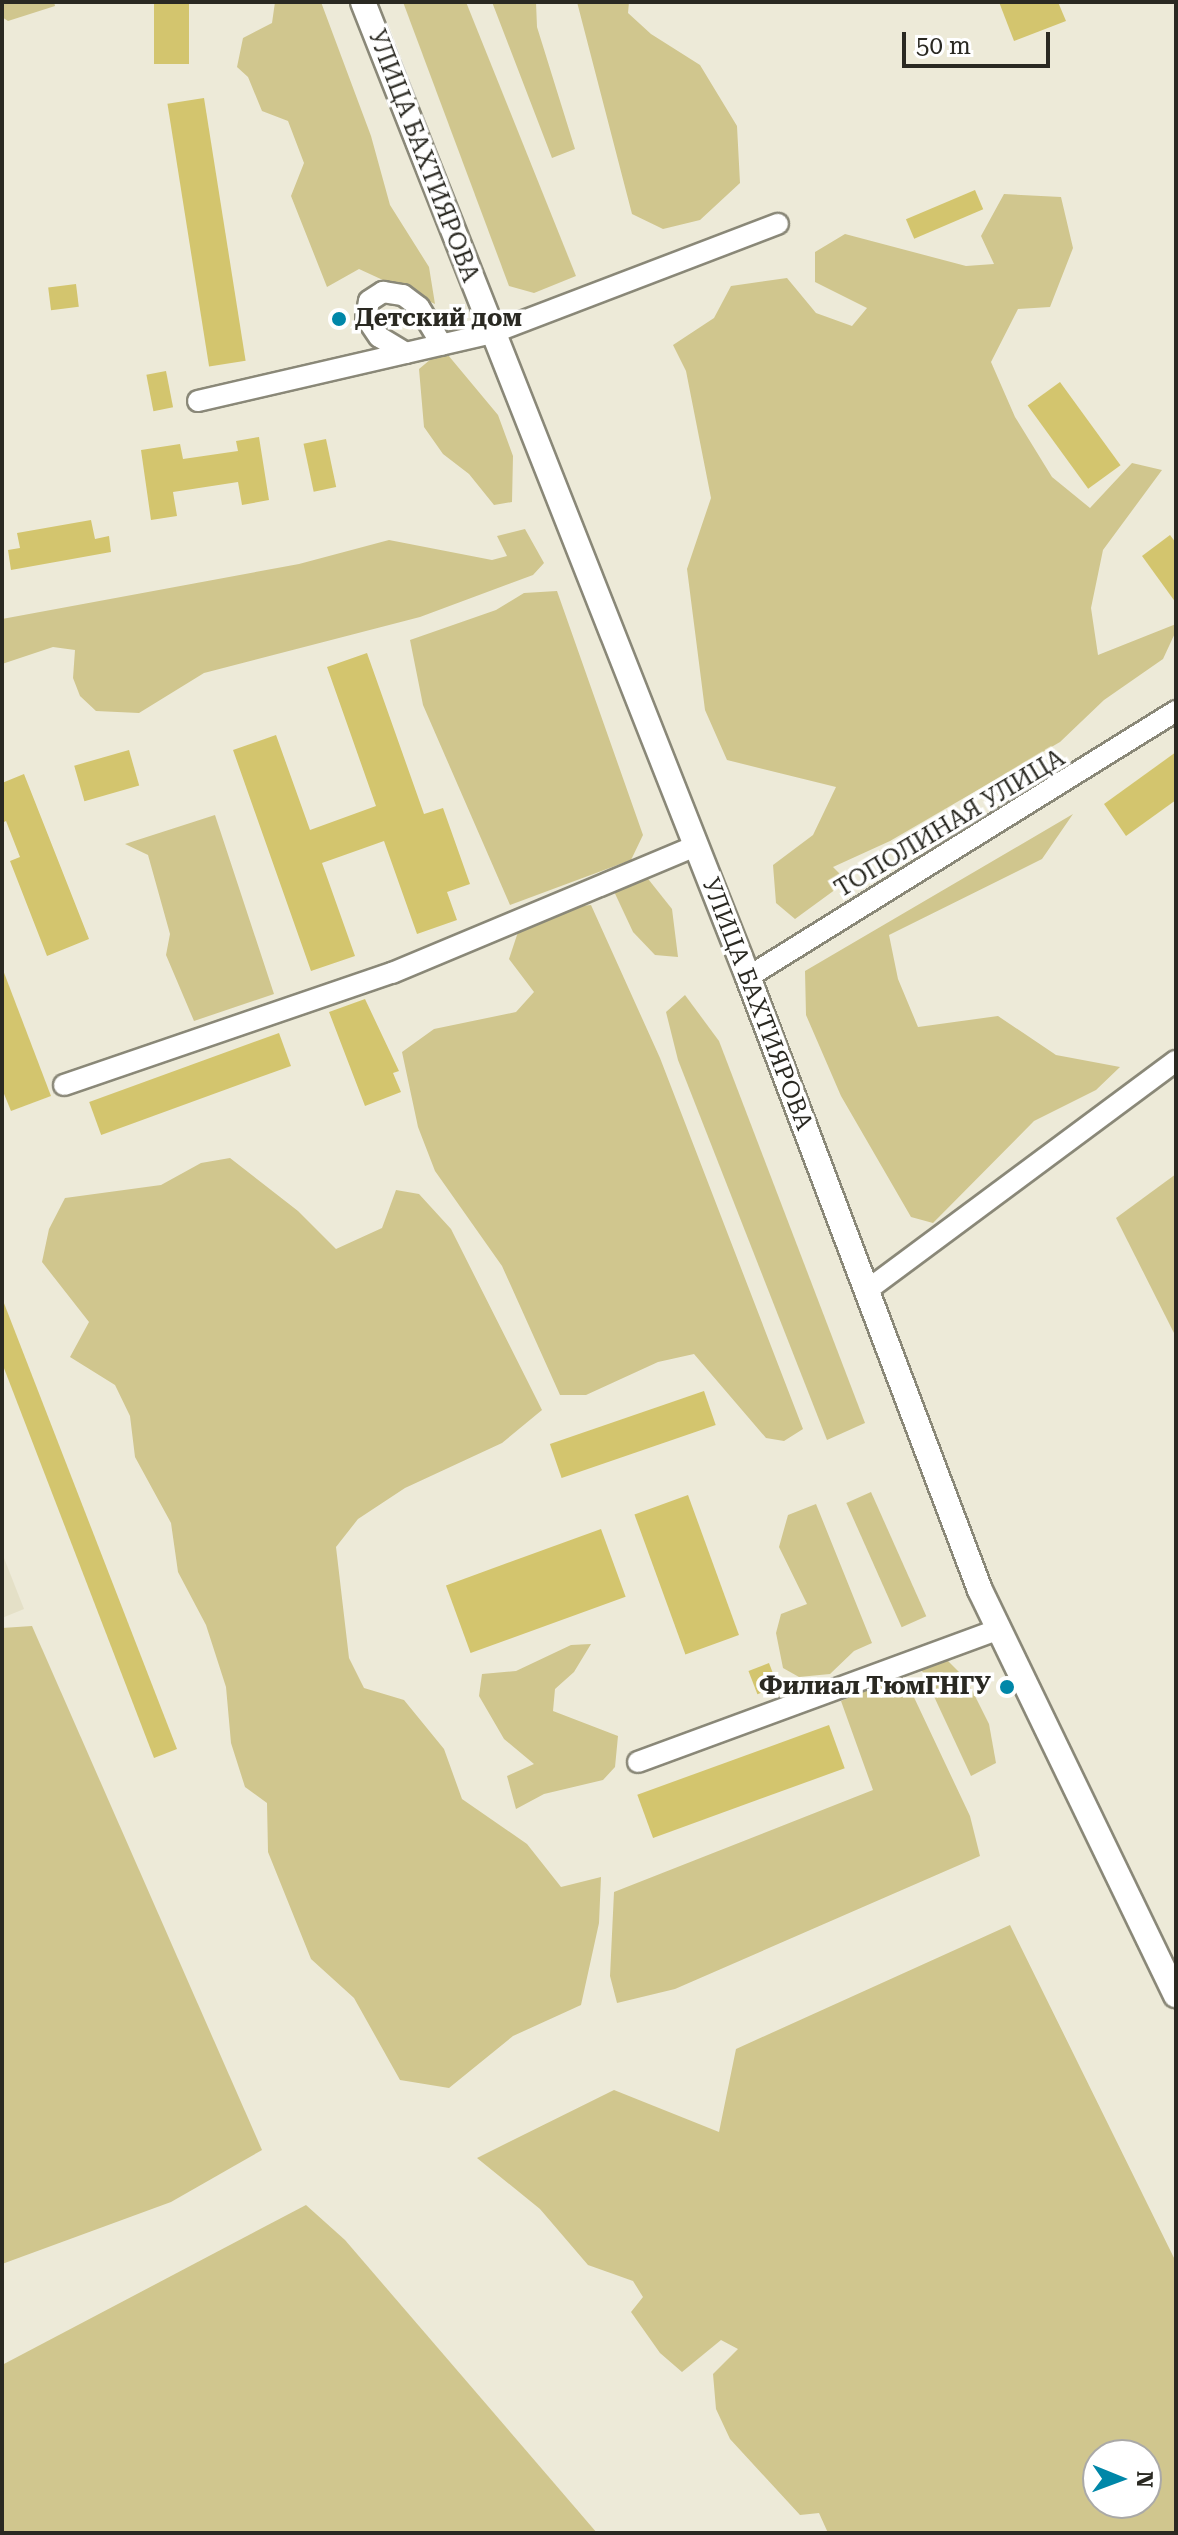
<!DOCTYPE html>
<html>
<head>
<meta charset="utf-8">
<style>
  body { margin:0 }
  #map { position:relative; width:1178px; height:2535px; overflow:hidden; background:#edead8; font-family:"Roboto Serif",serif }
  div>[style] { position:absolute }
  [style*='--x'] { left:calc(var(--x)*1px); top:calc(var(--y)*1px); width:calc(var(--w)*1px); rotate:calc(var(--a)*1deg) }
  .built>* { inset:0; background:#e4e0c7 }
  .green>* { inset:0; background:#d0c68e; transform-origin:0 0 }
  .building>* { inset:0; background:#d3c56e; transform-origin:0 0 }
  .roads { filter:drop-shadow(2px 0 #8a8878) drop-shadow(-2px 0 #8a8878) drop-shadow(0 2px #8a8878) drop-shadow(0 -2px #8a8878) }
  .minor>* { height:20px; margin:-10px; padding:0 10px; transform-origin:10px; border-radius:10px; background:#fff }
  .major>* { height:24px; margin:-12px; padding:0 12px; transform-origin:12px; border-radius:12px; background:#fff }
  .dots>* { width:22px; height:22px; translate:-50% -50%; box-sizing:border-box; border:4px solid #fff; border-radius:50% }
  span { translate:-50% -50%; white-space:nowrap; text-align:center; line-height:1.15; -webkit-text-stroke:7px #fff; paint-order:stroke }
  .street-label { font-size:24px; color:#2a2922 }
  .poi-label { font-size:24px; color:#2a2922; font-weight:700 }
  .left { translate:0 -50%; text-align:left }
  .right { translate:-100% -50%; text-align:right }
  .frame { position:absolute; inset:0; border:4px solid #2a2922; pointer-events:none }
  .north { position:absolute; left:1082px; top:2439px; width:80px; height:80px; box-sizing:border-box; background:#fff; border:2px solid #aaa9a7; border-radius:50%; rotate:91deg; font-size:22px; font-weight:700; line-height:32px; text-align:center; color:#2a2922 }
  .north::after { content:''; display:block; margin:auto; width:28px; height:36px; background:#0087a8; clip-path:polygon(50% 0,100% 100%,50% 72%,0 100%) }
  .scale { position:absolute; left:902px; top:32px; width:148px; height:36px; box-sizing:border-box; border:4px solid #2a2922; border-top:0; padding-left:10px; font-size:24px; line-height:28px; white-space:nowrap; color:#2a2922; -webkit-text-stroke:6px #fff; paint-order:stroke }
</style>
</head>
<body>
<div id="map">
  <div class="built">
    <div style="clip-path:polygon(2px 1553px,24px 1609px,2px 1618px)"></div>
  </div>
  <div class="green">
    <div style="clip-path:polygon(2px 2px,54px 2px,55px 6px,8px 21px,2px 17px)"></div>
    <div style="clip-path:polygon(275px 2px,321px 2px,371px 136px,390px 205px,429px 267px,435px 304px,359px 269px,327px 287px,291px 196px,304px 163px,288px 121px,262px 111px,248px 77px,237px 67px,243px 38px,272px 23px)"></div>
    <div style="clip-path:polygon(403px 2px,466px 2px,576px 276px,534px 293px,509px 286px)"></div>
    <div style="clip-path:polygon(492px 2px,536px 2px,537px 27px,575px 149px,552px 158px)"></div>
    <div style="clip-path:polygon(577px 2px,629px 2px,628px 13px,651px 34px,700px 65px,737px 126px,740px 183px,700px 220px,663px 229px,632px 214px)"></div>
    <div style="clip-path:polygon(1004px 194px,1061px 197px,1073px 248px,1050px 307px,1018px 309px,991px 362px,1015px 417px,1052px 477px,1090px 508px,1132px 463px,1162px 470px,1103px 550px,1091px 608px,1098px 655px,1176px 624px,1176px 631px,1163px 659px,1104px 700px,1060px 742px,890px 841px,833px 867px,847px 881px,795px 919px,776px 903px,773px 865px,813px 835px,836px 787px,727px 760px,705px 710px,687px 569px,711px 498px,686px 371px,673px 345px,714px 318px,731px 286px,787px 278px,816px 313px,852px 326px,867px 308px,815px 282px,815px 252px,845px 234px,966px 266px,994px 264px,981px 236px)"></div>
    <div style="clip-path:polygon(443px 349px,498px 415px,513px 456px,512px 502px,494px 505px,469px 474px,443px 454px,424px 427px,419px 369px)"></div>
    <div style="clip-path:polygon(525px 529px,544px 563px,533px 575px,420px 617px,204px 673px,139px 713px,96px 711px,80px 696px,73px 678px,75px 650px,53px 647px,2px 664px,2px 619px,299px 564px,389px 540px,492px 560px,507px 556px,497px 536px)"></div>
    <div style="clip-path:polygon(557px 591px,643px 835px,631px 860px,510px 905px,423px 705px,410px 640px,496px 610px,524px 593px)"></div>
    <div style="clip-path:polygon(1073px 814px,1042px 859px,889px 935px,898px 979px,918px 1027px,998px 1016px,1056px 1055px,1120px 1067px,1096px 1090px,1034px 1121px,933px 1223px,911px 1217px,841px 1096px,806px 1015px,805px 971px)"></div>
    <div style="clip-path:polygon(215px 815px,274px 994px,194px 1021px,166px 955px,170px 934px,148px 855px,125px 844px)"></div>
    <div style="clip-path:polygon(641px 870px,672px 909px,678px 957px,655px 955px,633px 932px,611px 885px)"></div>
    <div style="clip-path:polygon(591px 905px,660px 1058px,803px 1429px,784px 1441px,766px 1438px,694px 1354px,658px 1362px,586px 1395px,560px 1395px,502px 1266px,435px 1171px,418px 1127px,402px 1052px,434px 1029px,516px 1012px,534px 992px,509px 959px,518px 932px,555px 909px)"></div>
    <div style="clip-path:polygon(685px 995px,719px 1041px,865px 1423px,827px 1440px,678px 1060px,666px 1012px)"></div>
    <div style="clip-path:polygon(230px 1158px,298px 1211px,336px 1249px,382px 1228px,396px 1190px,419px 1194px,451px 1229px,542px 1410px,502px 1443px,405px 1488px,358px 1519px,336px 1547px,349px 1658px,364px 1688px,404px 1700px,444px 1749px,462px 1799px,527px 1844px,561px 1887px,601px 1877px,599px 1923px,581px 2005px,513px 2036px,449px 2088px,400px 2080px,354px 1998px,311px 1959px,268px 1852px,267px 1803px,245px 1787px,231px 1743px,226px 1687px,206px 1625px,178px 1572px,171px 1523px,135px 1457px,130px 1416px,115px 1385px,70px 1357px,89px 1322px,42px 1262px,49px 1229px,65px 1198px,161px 1185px,201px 1163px)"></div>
    <div style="clip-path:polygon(1176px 1174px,1176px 1337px,1116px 1218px)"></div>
    <div style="left:871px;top:1492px;width:136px;height:27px;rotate:66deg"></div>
    <div style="clip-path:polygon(816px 1504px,872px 1643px,854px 1651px,830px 1674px,799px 1677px,783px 1668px,776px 1633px,781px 1614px,807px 1604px,779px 1547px,788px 1515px)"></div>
    <div style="clip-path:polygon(32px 1626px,262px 2150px,171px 2202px,2px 2264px,2px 1628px)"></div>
    <div style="clip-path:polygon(591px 1644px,574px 1672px,555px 1689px,553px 1711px,618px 1736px,615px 1767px,603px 1780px,544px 1794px,516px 1809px,507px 1776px,534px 1764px,504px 1739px,479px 1696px,482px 1674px,516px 1671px,571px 1645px)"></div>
    <div style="clip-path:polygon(948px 1661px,967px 1680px,989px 1724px,996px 1763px,971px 1776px,918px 1662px)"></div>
    <div style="clip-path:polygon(903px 1674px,970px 1816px,980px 1856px,675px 1989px,617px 2003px,610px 1976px,614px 1892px,873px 1790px,841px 1701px)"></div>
    <div style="clip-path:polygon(evenodd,1010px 1925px,1176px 2262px,1176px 2533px,828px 2533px,819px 2513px,800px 2515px,730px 2439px,716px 2409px,713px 2374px,738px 2349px,721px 2340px,682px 2372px,660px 2353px,631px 2312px,643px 2297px,633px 2281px,588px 2265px,540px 2209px,477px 2158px,614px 2090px,719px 2132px,736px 2049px,1010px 1925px,1098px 2455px,1146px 2455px,1146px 2503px,1098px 2503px,1098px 2455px)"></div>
    <div style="clip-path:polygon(306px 2205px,345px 2240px,597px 2533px,2px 2533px,2px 2365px)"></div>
  </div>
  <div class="building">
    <div style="left:154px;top:2px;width:35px;height:62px"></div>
    <div style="clip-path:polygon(999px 2px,1058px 2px,1066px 21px,1014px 41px)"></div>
    <div style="left:204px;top:98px;width:266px;height:37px;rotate:81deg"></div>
    <div style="left:975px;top:190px;width:21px;height:75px;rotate:67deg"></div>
    <div style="left:76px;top:284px;width:23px;height:28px;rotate:83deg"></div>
    <div style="left:166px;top:371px;width:37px;height:20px;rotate:79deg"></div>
    <div style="left:1060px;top:382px;width:103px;height:40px;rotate:54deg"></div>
    <div style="clip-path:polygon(259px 437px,269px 500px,242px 505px,238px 482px,173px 492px,177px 516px,151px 520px,141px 450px,180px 444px,183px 459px,238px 451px,236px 441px)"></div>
    <div style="left:326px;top:439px;width:49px;height:23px;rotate:78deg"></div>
    <div style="clip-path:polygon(91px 520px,95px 539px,109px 536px,111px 552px,11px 570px,8px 550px,20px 548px,17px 533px)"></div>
    <div style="clip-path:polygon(1170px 535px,1176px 543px,1176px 603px,1142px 556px)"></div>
    <div style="clip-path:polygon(367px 653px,424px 814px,443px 808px,470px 884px,447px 892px,457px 920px,417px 934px,384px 841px,322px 863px,355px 956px,311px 971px,233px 750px,276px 735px,310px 830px,376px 806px,327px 667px)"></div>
    <div style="left:129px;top:750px;width:37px;height:57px;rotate:74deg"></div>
    <div style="clip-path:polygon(1176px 752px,1176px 800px,1126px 836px,1104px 804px)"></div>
    <div style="clip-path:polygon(24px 774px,89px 939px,47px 956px,10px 861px,20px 857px,6px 821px,2px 823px,2px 783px)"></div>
    <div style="clip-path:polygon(3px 970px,51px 1096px,11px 1111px,2px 1089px)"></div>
    <div style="clip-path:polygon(365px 999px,399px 1071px,393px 1073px,401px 1092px,365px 1106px,329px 1012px)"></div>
    <div style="left:279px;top:1033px;width:35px;height:202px;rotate:70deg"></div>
    <div style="clip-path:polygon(2px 1298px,177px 1749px,154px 1758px,2px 1363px)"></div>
    <div style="left:704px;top:1391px;width:36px;height:163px;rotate:71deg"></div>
    <div style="left:688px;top:1495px;width:149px;height:57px;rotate:70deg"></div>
    <div style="left:601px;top:1529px;width:72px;height:165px;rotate:70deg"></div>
    <div style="left:769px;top:1663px;width:25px;height:22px;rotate:69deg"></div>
    <div style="left:829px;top:1725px;width:46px;height:204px;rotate:70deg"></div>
  </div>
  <div class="roads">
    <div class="minor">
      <div style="--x:406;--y:353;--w:31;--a:-149"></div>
      <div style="--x:379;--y:337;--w:23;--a:-124"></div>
      <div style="--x:366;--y:318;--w:17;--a:-80"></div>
      <div style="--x:369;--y:301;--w:17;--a:-33"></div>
      <div style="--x:383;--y:292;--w:20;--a:9"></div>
      <div style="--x:403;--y:295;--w:20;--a:37"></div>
      <div style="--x:419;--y:307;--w:44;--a:58.8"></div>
      <div style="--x:198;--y:401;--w:302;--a:-13"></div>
      <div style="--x:492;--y:333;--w:306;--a:-20.9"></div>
      <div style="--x:748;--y:977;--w:504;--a:-31.86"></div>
      <div style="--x:64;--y:1085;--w:347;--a:-18.9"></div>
      <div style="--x:392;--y:973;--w:329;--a:-22.7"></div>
      <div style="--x:866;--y:1291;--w:386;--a:-36.6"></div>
      <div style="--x:638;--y:1762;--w:382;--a:-20.2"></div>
    </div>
    <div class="major">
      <div style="--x:363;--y:2;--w:1048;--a:68.45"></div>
      <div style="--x:748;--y:977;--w:655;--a:69.27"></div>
      <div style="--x:980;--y:1590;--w:450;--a:64.2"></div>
    </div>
  </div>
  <div class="dots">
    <div style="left:339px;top:319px;background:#0087a8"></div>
    <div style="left:1007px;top:1687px;background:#0087a8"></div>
  </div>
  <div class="street-label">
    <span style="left:423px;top:156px;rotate:69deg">УЛИЦА БАХТИЯРОВА</span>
    <span style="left:950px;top:824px;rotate:-31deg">ТОПОЛИНАЯ УЛИЦА</span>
    <span style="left:757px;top:1004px;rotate:69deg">УЛИЦА БАХТИЯРОВА</span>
  </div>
  <div class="poi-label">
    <span class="left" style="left:355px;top:319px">Детский дом</span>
    <span class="right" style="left:991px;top:1687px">Филиал ТюмГНГУ</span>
  </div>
  <div class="frame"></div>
  <div class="north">N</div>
  <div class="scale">50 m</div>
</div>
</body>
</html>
